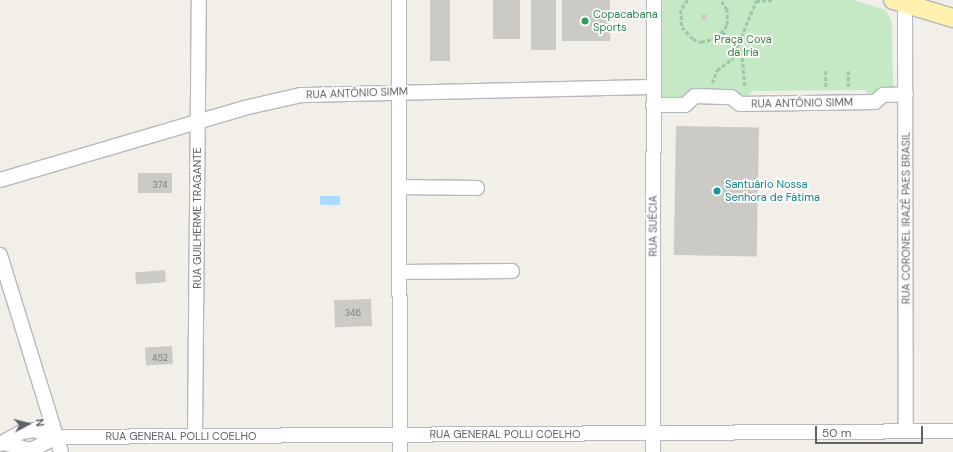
<!DOCTYPE html>
<html>
<head>
<meta charset="utf-8">
<style>
  body { margin:0 }
  #map { position:relative; width:953px; height:452px; overflow:hidden; background:#f1efe8; font-family:"DM Sans",sans-serif }
  div>[style] { position:absolute }
  [style*='--x'] { left:calc(var(--x)*1px); top:calc(var(--y)*1px); width:calc(var(--w)*1px); rotate:calc(var(--a)*1deg) }
  .green>* { inset:0; background:#c5e8c5 }
  .water>* { inset:0; background:#aadaff; transform-origin:0 0 }
  .building>* { inset:0; background:#cccac5; transform-origin:0 0 }
  .path>* { height:2.5px; margin-top:-1.25px; transform-origin:0; background:repeating-linear-gradient(90deg,#9cc7a9 0 4px,transparent 0 6px) }
  .roads { filter:drop-shadow(1px 0 #b5b8bc) drop-shadow(-1px 0 #b5b8bc) drop-shadow(0 1px #b5b8bc) drop-shadow(0 -1px #b5b8bc) }
  .minor>* { height:14px; margin:-7px; padding:0 7px; transform-origin:7px; border-radius:7px; background:#fff }
  .major>* { height:18px; margin:-9px; padding:0 9px; transform-origin:9px; border-radius:9px; background:#fff2af }
  .dots>* { width:11px; height:11px; translate:-50% -50%; box-sizing:border-box; border:2px solid #fff; border-radius:50% }
  span { translate:-50% -50%; white-space:nowrap; text-align:center; line-height:1.15; -webkit-text-stroke:3.5px #fff; paint-order:stroke }
  .number-label { font-size:9px; color:#7a7d7f }
  .number-label span { -webkit-text-stroke-width:0 }
  .leisure-label { font-size:11px; color:#27864d }
  .left { translate:0 -50%; text-align:left }
  .park-label { font-size:11px; color:#348238 }
  .street-label { font-size:11px; color:#5f6368 }
  .culture-label { font-size:11px; color:#0d838f }
  .north { position:absolute; left:8px; top:404px; width:40px; height:40px; -webkit-text-stroke:3px #fff; paint-order:stroke; rotate:83deg; font-size:11px; font-weight:700; line-height:16px; text-align:center; color:#5f6368 }
  .north::after { content:''; display:block; margin:auto; width:14px; height:18px; background:#5f6368; clip-path:polygon(50% 0,100% 100%,50% 72%,0 100%) }
  .scale { position:absolute; left:815px; top:426px; width:108px; height:18px; box-sizing:border-box; border:2px solid #5f6368; border-top:0; padding-left:5px; font-size:12px; line-height:14px; white-space:nowrap; color:#5f6368; -webkit-text-stroke:3px #fff; paint-order:stroke }
</style>
</head>
<body>
<div id="map">
  <div class="green">
    <div style="clip-path:polygon(660px 0,853px 0,886px 10px,892px 23px,893px 89px,872px 99px,865px 90px,752px 91px,744px 100px,663px 99px,660px 92px)"></div>
  </div>
  <div class="water">
    <div style="left:340px;top:196px;width:9px;height:20px;rotate:90deg"></div>
  </div>
  <div class="building">
    <div style="left:430px;top:0;width:20px;height:61px"></div>
    <div style="left:493px;top:0;width:27px;height:39px"></div>
    <div style="left:531px;top:0;width:25px;height:50px"></div>
    <div style="left:562px;top:0;width:48px;height:41px"></div>
    <div style="left:702px;top:14px;width:5px;height:5px;rotate:11deg"></div>
    <div style="left:676px;top:126px;width:83px;height:129px;rotate:1deg"></div>
    <div style="left:138px;top:173px;width:34px;height:20px"></div>
    <div style="left:165px;top:270px;width:12px;height:30px;rotate:85deg"></div>
    <div style="left:371px;top:299px;width:27px;height:37px;rotate:88deg"></div>
    <div style="left:172px;top:346px;width:18px;height:27px;rotate:87deg"></div>
  </div>
  <div class="path">
    <div style="--x:688;--y:0;--w:12;--a:125"></div>
    <div style="--x:681;--y:10;--w:17;--a:87"></div>
    <div style="--x:682;--y:27;--w:16;--a:47"></div>
    <div style="--x:693;--y:39;--w:9;--a:21"></div>
    <div style="--x:701;--y:42;--w:16;--a:-14"></div>
    <div style="--x:717;--y:38;--w:16;--a:-52"></div>
    <div style="--x:727;--y:25;--w:15;--a:-90"></div>
    <div style="--x:727;--y:10;--w:12;--a:-125"></div>
    <div style="--x:723;--y:32;--w:28;--a:46"></div>
    <div style="--x:742;--y:52;--w:36;--a:85"></div>
    <div style="--x:826;--y:71;--w:16;--a:90"></div>
    <div style="--x:712;--y:83;--w:14;--a:-69"></div>
    <div style="--x:717;--y:70;--w:19;--a:-36"></div>
    <div style="--x:732;--y:59;--w:63;--a:-67.5"></div>
    <div style="--x:756;--y:1;--w:16;--a:-4"></div>
    <div style="--x:848;--y:87;--w:16;--a:-90"></div>
  </div>
  <div class="roads">
    <div class="minor">
      <div style="--x:399;--y:0;--w:452;--a:89.9"></div>
      <div style="--x:905;--y:4;--w:427;--a:89.9"></div>
      <div style="--x:653;--y:105;--w:32;--a:0"></div>
      <div style="--x:685;--y:105;--w:13;--a:-42"></div>
      <div style="--x:695;--y:96;--w:36;--a:2"></div>
      <div style="--x:731;--y:97;--w:11;--a:38"></div>
      <div style="--x:740;--y:104;--w:135;--a:-0.8"></div>
      <div style="--x:875;--y:102;--w:11;--a:-41"></div>
      <div style="--x:883;--y:95;--w:23;--a:-2"></div>
      <div style="--x:0;--y:180;--w:254;--a:-16.4"></div>
      <div style="--x:244;--y:108;--w:58;--a:-12.8"></div>
      <div style="--x:301;--y:95;--w:352;--a:-1.3"></div>
      <div style="--x:399;--y:187;--w:78;--a:0.7"></div>
      <div style="--x:0;--y:255;--w:206;--a:72.8"></div>
      <div style="--x:400;--y:272;--w:112;--a:-0.5"></div>
      <div style="--x:195;--y:436;--w:436;--a:-89.5"></div>
      <div style="--x:3;--y:443;--w:29;--a:14"></div>
      <div style="--x:31;--y:450;--w:28;--a:-27"></div>
      <div style="--x:0;--y:444;--w:25;--a:-29"></div>
      <div style="--x:22;--y:432;--w:12;--a:-9"></div>
      <div style="--x:34;--y:430;--w:23;--a:18"></div>
      <div style="--x:56;--y:437;--w:897;--a:-0.38"></div>
      <div style="--x:653;--y:452;--w:452;--a:-89.9"></div>
    </div>
    <div class="major">
      <div style="--x:893;--y:0;--w:63;--a:16.7"></div>
    </div>
  </div>
  <div class="dots">
    <div style="left:585px;top:21px;background:#2e9e5b"></div>
    <div style="left:717px;top:191px;background:#0f9aa8"></div>
  </div>
  <div class="number-label">
    <span style="left:160px;top:185px">374</span>
    <span style="left:353px;top:313px">346</span>
    <span style="left:160px;top:358px">452</span>
  </div>
  <div class="leisure-label">
    <span class="left" style="left:593px;top:21px">Copacabana<br>Sports</span>
  </div>
  <div class="park-label">
    <span style="left:743px;top:46px">Praça Cova<br>da Iria</span>
  </div>
  <div class="street-label">
    <span style="left:357px;top:93px;rotate:-2deg">RUA ANTÔNIO SIMM</span>
    <span style="left:802px;top:103px;rotate:-1deg">RUA ANTÔNIO SIMM</span>
    <span style="left:197px;top:218px;rotate:-90deg">RUA GUILHERME TRAGANTE</span>
    <span style="left:906px;top:218px;rotate:-90deg">RUA CORONEL IRAZÊ PAES BRASIL</span>
    <span style="left:653px;top:226px;rotate:-90deg">RUA SUÉCIA</span>
    <span style="left:505px;top:434px">RUA GENERAL POLLI COELHO</span>
    <span style="left:181px;top:436px">RUA GENERAL POLLI COELHO</span>
  </div>
  <div class="culture-label">
    <span class="left" style="left:725px;top:191px">Santuário Nossa<br>Senhora de Fátima</span>
  </div>
  <div class="north">N</div>
  <div class="scale">50 m</div>
</div>
</body>
</html>
